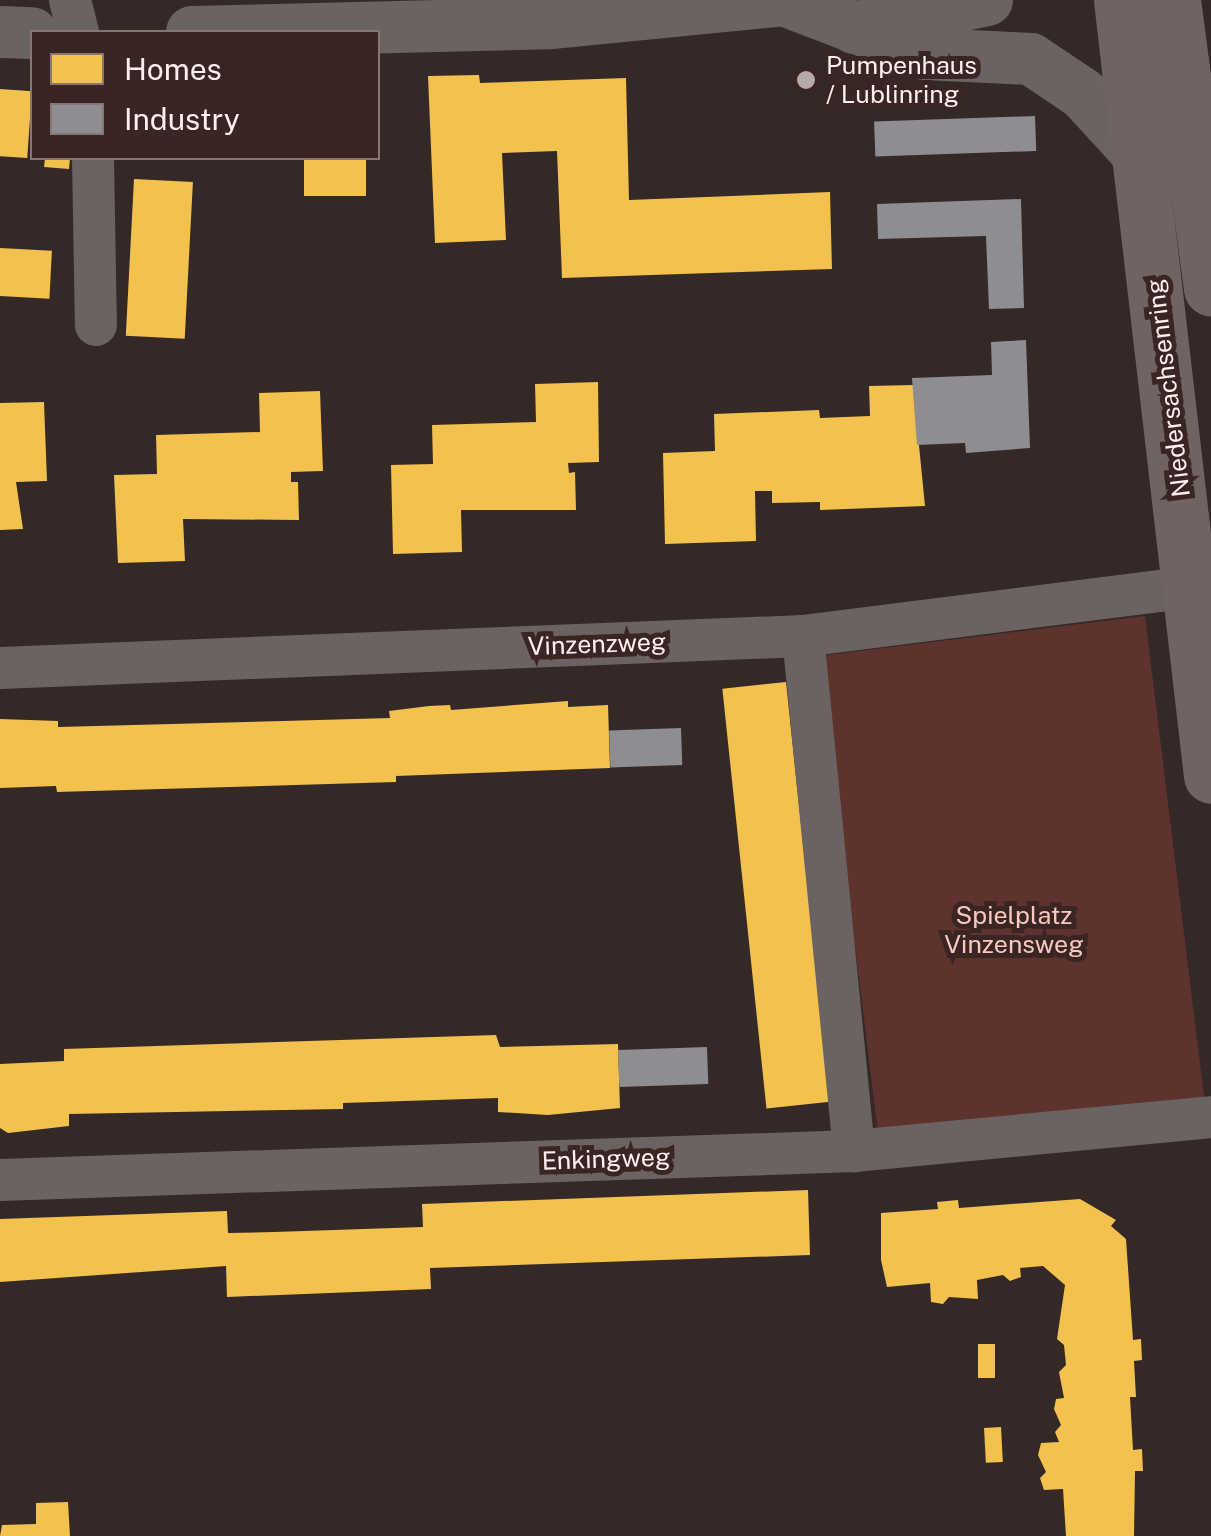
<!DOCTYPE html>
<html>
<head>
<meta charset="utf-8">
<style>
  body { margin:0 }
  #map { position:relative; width:1211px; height:1536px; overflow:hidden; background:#342927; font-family:"Public Sans",sans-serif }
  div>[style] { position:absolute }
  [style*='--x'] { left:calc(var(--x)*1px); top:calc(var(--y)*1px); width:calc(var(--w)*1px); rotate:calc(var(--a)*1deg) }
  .green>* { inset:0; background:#5e332d; transform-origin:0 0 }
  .homes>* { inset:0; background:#f2c14e; transform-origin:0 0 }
  .industry>* { inset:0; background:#8d8d92; transform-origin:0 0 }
  .minor>* { height:42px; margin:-21px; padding:0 21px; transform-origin:21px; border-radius:21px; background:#6b6361 }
  .tertiary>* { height:52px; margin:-26px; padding:0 26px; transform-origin:26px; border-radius:26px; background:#6b6361 }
  .secondary>* { height:55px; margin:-27.5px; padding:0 27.5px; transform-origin:27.5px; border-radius:27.5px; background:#706462 }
  .dots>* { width:28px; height:28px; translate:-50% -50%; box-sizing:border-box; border:5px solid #392522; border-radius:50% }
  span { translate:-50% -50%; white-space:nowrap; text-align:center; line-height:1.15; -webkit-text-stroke:10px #392522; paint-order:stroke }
  .poi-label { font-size:25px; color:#fef0ee }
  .left { translate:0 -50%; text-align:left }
  .street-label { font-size:25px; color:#fef0ee }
  .park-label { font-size:25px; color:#fac8c0 }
  .legend { position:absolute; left:30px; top:30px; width:350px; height:130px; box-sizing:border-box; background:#392522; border:2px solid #887674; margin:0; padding:12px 18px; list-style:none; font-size:30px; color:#fef0ee }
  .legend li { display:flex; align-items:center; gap:20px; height:50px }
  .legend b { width:50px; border:2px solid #887674 }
</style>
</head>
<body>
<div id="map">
  <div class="green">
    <div style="left:1145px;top:616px;width:495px;height:328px;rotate:83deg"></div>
  </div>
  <div class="homes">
    <div style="clip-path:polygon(479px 75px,480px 83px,626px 78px,629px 200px,830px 192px,832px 269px,562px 278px,557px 151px,502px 153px,506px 240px,435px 243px,428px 76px)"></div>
    <div style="left:0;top:89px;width:32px;height:67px;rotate:4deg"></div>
    <div style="clip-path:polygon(45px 158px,70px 158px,69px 169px,44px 167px)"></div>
    <div style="left:304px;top:158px;width:62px;height:38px"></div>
    <div style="left:134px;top:179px;width:59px;height:157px;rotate:3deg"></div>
    <div style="left:0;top:248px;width:52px;height:48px;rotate:3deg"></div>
    <div style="clip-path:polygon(598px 382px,599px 462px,568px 463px,569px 473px,575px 472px,576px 510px,461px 510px,462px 552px,393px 554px,391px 465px,433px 464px,432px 425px,536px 422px,535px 384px)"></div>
    <div style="clip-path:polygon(913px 385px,925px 506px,820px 510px,820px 502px,772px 503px,772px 491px,755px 491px,756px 541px,665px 544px,663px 453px,715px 451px,714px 414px,819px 410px,820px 418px,870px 416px,869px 386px)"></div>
    <div style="clip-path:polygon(320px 391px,323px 471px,291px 472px,291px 482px,298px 482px,299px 520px,183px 519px,185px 561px,118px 563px,114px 475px,157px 474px,156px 435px,260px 432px,259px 393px)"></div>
    <div style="clip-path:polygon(44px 402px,47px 481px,16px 482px,23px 529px,0 530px,0 403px)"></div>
    <div style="left:786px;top:682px;width:422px;height:64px;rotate:84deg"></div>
    <div style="clip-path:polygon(568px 701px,568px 707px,608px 705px,610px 768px,396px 776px,396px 782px,57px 792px,56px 786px,0 788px,0 719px,58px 721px,58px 727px,283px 721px,390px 718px,389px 711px,429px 706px,450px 705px,451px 710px)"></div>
    <div style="clip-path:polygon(496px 1035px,500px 1047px,618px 1044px,620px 1108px,548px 1115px,498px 1112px,498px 1098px,343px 1103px,343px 1109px,69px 1114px,69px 1126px,8px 1133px,0 1128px,0 1064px,64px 1061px,64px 1049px)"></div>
    <div style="clip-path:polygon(808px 1190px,810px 1255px,430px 1268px,431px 1289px,227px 1297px,226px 1266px,0 1282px,0 1219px,227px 1211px,228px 1233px,274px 1232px,423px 1227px,422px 1204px)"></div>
    <div style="clip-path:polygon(1080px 1199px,1116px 1220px,1111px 1226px,1126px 1239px,1133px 1340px,1141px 1339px,1142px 1360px,1134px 1361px,1136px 1397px,1130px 1397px,1133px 1450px,1142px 1449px,1143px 1471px,1135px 1471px,1134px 1536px,1066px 1536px,1063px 1489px,1044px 1490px,1040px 1478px,1046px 1472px,1038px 1455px,1041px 1443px,1059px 1442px,1055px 1432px,1061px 1425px,1054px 1409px,1056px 1399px,1064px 1398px,1059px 1372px,1066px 1365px,1064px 1345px,1057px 1339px,1065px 1285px,1043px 1266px,1020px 1268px,1021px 1277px,1010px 1281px,1003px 1275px,977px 1280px,978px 1299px,949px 1297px,943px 1304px,931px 1302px,930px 1283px,887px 1287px,881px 1260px,881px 1213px,938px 1209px,937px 1202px,958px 1200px,959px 1208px)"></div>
    <div style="left:978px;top:1344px;width:17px;height:34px"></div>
    <div style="left:1001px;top:1427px;width:35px;height:17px;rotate:87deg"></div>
    <div style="clip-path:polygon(68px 1502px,70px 1536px,0 1536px,2px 1525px,36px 1524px,36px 1503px)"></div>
  </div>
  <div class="industry">
    <div style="left:1035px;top:116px;width:35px;height:161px;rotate:88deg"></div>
    <div style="clip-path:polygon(1021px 199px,1024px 308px,989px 309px,986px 236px,878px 239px,877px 204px)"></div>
    <div style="clip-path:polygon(1026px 340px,1030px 448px,966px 453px,965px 443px,917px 445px,912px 378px,992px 375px,991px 342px)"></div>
    <div style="left:681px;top:728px;width:37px;height:72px;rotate:88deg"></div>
    <div style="left:707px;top:1047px;width:37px;height:89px;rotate:88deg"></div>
  </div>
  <div class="minor">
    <div style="--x:70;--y:0;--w:33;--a:76"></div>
    <div style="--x:93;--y:158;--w:167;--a:89"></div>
    <div style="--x:803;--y:636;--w:518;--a:84.34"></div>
    <div style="--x:0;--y:668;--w:804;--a:-2.28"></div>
    <div style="--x:803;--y:636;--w:392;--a:-7.2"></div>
    <div style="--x:0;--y:1180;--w:854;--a:-1.94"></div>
    <div style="--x:854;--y:1151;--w:359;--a:-5.4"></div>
  </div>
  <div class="tertiary">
    <div style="--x:786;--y:1;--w:149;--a:20.9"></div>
    <div style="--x:925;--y:54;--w:106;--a:2.7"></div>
    <div style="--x:1031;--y:59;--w:63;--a:33.9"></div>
    <div style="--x:1083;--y:94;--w:84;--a:47.4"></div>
    <div style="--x:854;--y:28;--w:136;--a:-11.9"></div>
    <div style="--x:0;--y:32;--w:32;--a:2"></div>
    <div style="--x:192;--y:32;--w:359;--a:-1.4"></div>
    <div style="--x:551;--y:23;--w:237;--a:-5.6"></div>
  </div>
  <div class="secondary">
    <div style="--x:1121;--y:0;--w:781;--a:83.38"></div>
    <div style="--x:1173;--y:0;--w:291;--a:82.5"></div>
  </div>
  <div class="dots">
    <div style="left:806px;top:80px;background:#b7aaa8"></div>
  </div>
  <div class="poi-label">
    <span class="left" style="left:826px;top:80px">Pumpenhaus<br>/ Lublinring</span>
  </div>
  <div class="street-label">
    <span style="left:1168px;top:388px;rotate:-97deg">Niedersachsenring</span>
    <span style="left:597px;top:644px;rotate:-2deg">Vinzenzweg</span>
    <span style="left:606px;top:1159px;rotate:-2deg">Enkingweg</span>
  </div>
  <div class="park-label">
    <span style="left:1014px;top:930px">Spielplatz<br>Vinzensweg</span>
  </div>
  <ul class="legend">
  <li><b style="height:28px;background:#f2c14e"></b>Homes</li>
  <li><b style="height:28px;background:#8d8d92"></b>Industry</li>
  </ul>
</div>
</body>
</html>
